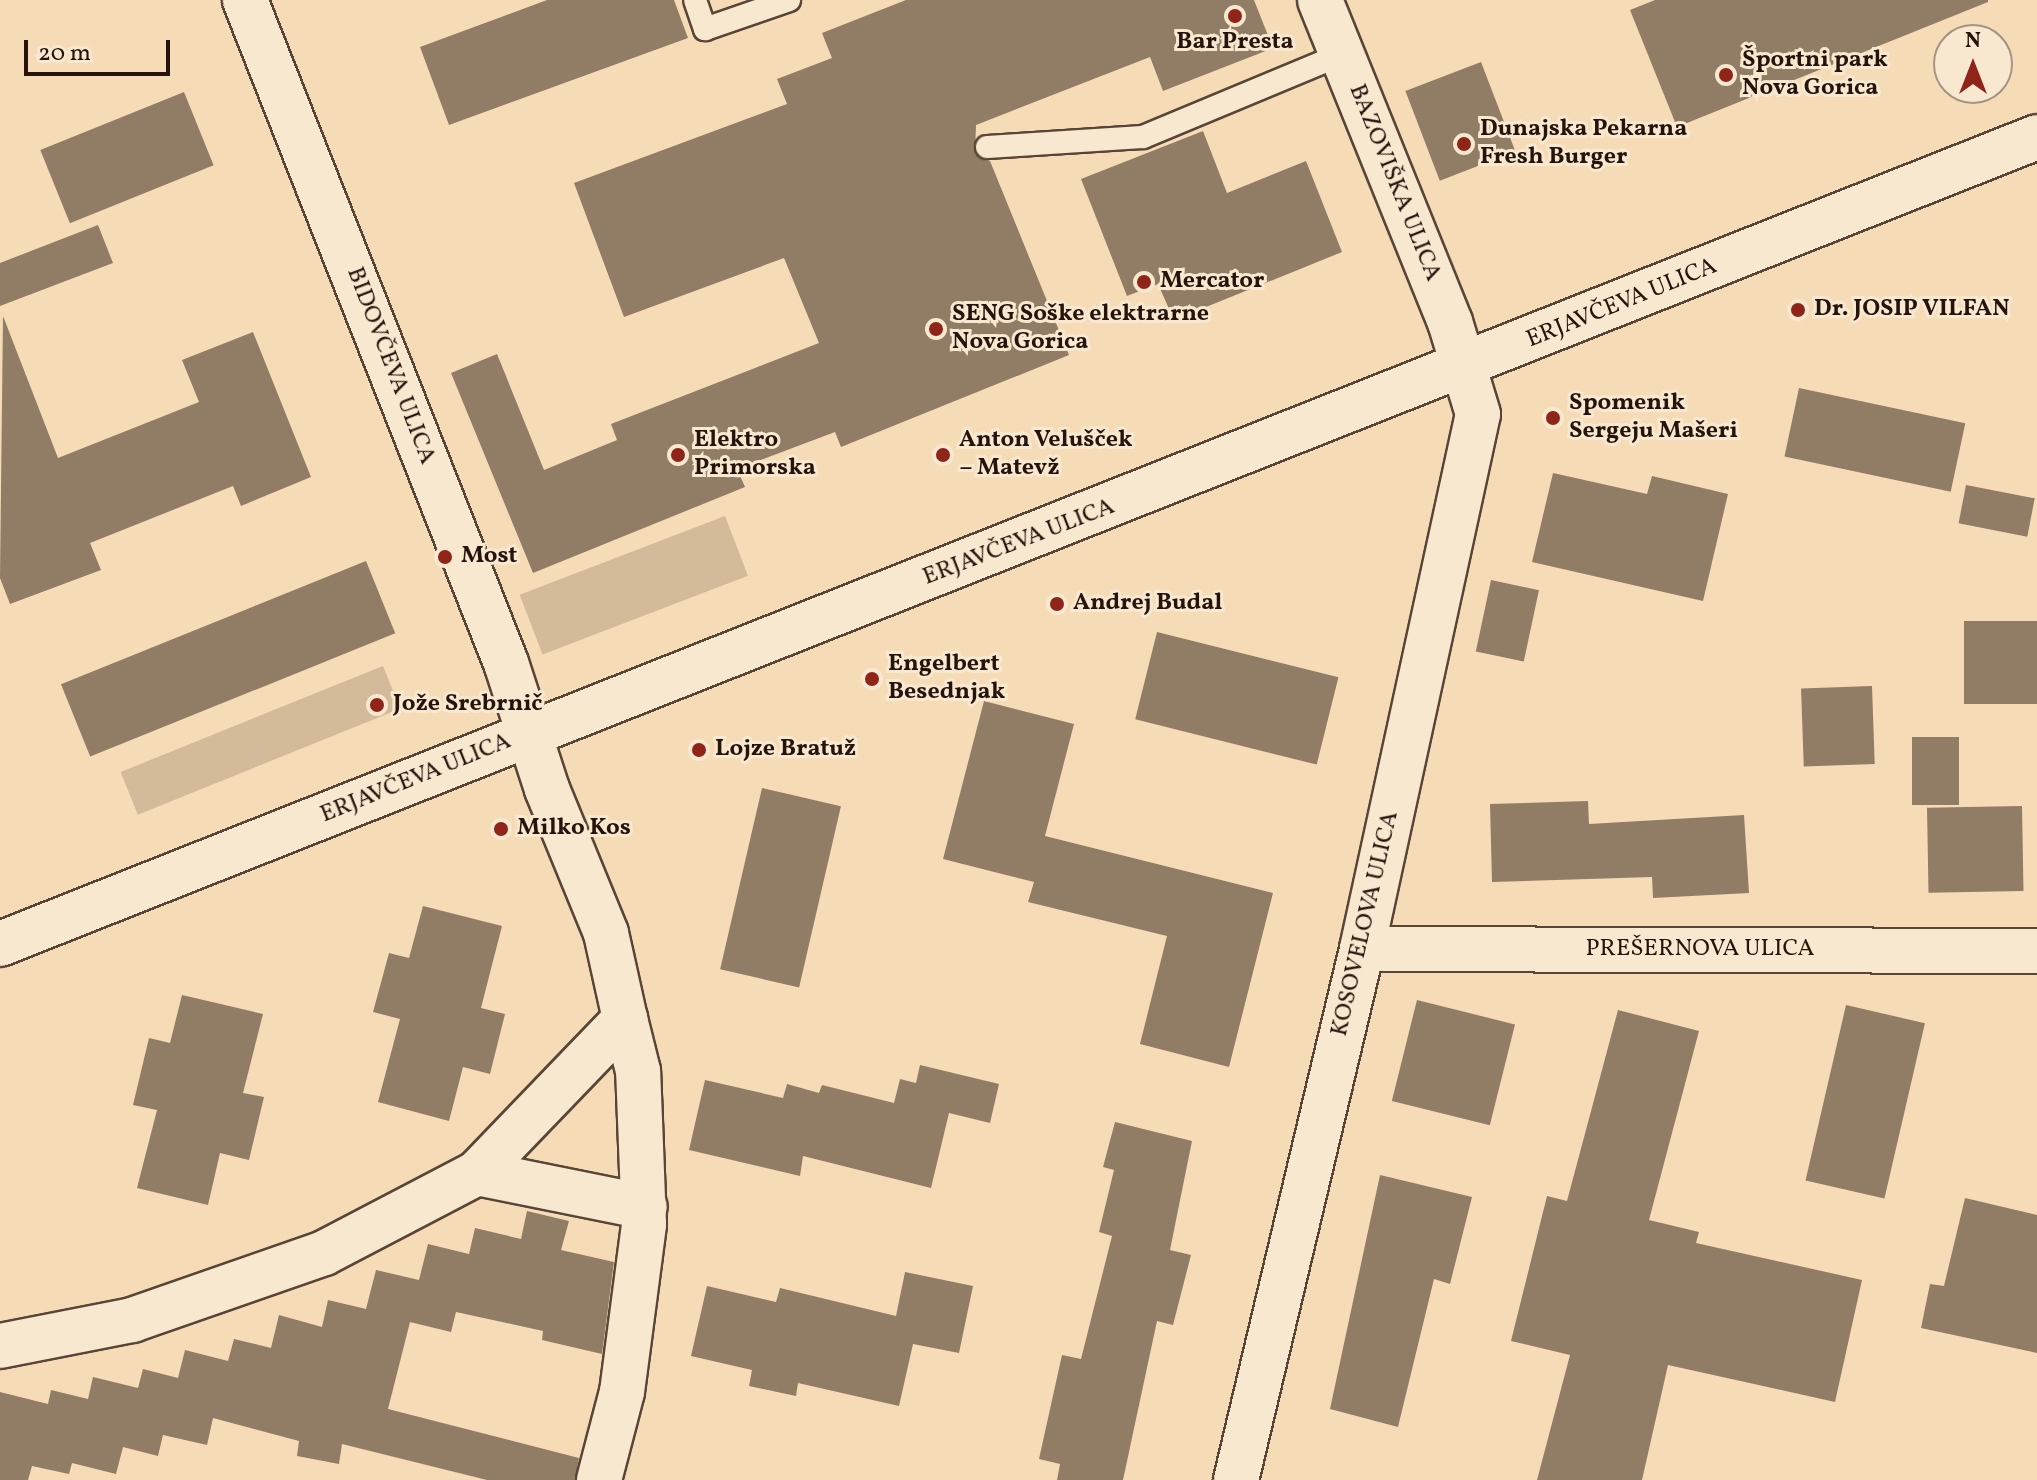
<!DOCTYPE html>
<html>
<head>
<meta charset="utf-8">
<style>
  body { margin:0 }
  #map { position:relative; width:2037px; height:1480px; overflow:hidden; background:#f5dcb7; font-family:Vollkorn,serif }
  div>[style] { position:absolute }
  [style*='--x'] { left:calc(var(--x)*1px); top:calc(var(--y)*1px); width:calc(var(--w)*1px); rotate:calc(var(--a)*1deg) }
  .green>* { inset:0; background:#d2ba9a; transform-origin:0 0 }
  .building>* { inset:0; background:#917c65; transform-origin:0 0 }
  .roads { filter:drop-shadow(2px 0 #594537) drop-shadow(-2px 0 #594537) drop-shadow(0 2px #594537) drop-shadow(0 -2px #594537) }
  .service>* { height:22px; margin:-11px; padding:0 11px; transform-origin:11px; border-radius:11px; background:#f8e8d0 }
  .minor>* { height:44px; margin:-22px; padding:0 22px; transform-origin:22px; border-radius:22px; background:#f8e8d0 }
  .secondary>* { height:44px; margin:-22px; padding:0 22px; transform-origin:22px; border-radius:22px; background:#f8e8d0 }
  .dots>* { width:22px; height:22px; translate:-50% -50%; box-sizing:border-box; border:4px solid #f8e8d0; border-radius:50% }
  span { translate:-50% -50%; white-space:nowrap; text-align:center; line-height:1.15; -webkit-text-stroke:6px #f8e8d0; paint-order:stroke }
  .poi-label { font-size:24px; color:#25130c; font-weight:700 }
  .left { translate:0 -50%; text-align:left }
  .street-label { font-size:24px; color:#25130c }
  .north { position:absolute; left:1933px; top:24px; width:80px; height:80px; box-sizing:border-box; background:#f8e8d0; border:2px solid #a49382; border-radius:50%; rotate:0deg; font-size:22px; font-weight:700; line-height:32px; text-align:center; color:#25130c }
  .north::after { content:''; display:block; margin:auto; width:28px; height:36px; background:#8f2418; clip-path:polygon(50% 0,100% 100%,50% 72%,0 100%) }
  .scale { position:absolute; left:24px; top:40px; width:146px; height:36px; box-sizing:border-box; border:4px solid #25130c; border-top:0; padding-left:10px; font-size:24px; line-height:28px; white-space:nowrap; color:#25130c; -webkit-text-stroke:6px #f8e8d0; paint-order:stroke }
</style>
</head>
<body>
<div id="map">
  <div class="green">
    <div style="left:725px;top:516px;width:64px;height:220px;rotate:69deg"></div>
    <div style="left:383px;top:666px;width:46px;height:283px;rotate:68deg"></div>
  </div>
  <div class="building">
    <div style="clip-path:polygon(547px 0,674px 0,688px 38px,449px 125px,420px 47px)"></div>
    <div style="clip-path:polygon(906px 0,1254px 0,1273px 48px,1163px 91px,1150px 57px,976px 125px,975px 154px,990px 161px,1069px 355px,841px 447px,835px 432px,737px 469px,745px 487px,533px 573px,451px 373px,497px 354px,544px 470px,617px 440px,611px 424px,819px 343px,784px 258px,624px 317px,574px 183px,787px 104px,777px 79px,832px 58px,822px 33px)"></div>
    <div style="clip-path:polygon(1655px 0,1988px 0,1988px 2px,1677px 127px,1630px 10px)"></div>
    <div style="left:1481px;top:62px;width:96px;height:81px;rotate:69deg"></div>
    <div style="left:184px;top:92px;width:79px;height:155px;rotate:68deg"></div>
    <div style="clip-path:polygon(1203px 131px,1227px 193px,1306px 161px,1342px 252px,1174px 320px,1158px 284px,1127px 296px,1081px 179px)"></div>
    <div style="clip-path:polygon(98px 225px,113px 263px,0 306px,0 263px)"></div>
    <div style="clip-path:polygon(3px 316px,58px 458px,199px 402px,182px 360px,253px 332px,311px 477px,241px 506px,233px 486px,90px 543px,101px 570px,10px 604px,0 578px)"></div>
    <div style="left:1799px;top:388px;width:170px;height:70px;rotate:12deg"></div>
    <div style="clip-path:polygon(1553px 473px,1647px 494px,1652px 476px,1728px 494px,1703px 601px,1532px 562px)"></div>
    <div style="left:1966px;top:485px;width:70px;height:39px;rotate:11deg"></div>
    <div style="left:366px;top:561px;width:78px;height:329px;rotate:68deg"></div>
    <div style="left:1491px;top:580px;width:49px;height:73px;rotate:12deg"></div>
    <div style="left:2037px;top:621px;width:83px;height:73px;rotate:90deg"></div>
    <div style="left:1157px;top:632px;width:187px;height:90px;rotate:14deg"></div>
    <div style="left:1872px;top:686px;width:78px;height:71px;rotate:88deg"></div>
    <div style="clip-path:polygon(984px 701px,1074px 724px,1045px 836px,1273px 893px,1229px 1067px,1140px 1044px,1167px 936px,1028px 902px,1034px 882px,943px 859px)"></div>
    <div style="left:1959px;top:737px;width:68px;height:47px;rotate:90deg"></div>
    <div style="left:762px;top:788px;width:81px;height:186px;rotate:13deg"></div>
    <div style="clip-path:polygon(1588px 801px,1589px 824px,1744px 815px,1749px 893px,1653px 898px,1652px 877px,1492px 882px,1490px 804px)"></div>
    <div style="left:2022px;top:806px;width:85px;height:95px;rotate:89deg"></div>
    <div style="clip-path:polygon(423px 906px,502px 926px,481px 1008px,505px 1014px,490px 1074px,463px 1067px,449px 1121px,378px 1102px,400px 1019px,373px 1012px,389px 953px,409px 958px)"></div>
    <div style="clip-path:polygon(182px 995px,263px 1014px,243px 1093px,264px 1097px,249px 1160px,220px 1153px,208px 1205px,137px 1188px,157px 1110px,133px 1105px,149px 1038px,170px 1043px)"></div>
    <div style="left:1417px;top:1000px;width:101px;height:104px;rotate:14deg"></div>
    <div style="left:1846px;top:1005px;width:81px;height:180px;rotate:13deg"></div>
    <div style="clip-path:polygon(1618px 1010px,1699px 1031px,1649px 1220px,1699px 1232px,1696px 1243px,1862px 1280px,1835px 1402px,1668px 1365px,1642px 1480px,1537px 1480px,1570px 1355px,1511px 1341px,1547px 1196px,1567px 1201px)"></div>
    <div style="clip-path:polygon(920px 1065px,999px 1084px,990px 1123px,949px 1113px,931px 1188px,803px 1156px,800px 1176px,689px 1150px,705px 1080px,783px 1098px,787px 1084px,819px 1093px,822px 1085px,894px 1103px,900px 1079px,916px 1083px)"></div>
    <div style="clip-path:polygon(1115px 1122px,1192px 1141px,1170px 1250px,1191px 1255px,1173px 1325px,1157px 1321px,1123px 1480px,1057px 1480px,1060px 1464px,1039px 1459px,1062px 1355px,1081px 1359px,1112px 1236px,1099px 1232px,1114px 1170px,1103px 1167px)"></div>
    <div style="clip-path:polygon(1380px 1175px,1472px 1197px,1450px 1284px,1434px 1279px,1398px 1427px,1330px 1409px)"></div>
    <div style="clip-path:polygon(1965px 1198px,2037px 1215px,2037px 1353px,1921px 1328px,1930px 1284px,1944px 1286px)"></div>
    <div style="clip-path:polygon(527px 1211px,569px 1221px,561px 1250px,614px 1262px,602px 1354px,542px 1340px,543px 1331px,456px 1312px,451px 1332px,410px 1322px,388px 1409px,579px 1458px,575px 1480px,487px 1480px,342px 1444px,339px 1464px,297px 1456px,299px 1441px,213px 1418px,207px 1445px,163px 1435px,158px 1456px,123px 1447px,116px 1474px,72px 1463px,69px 1474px,32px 1466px,28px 1480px,0 1480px,0 1392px,48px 1404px,51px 1390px,88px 1399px,93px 1377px,138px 1388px,143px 1369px,178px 1378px,185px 1350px,228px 1361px,234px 1339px,271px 1348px,279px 1315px,322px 1327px,328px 1300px,366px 1309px,376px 1270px,419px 1280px,428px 1244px,469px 1254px,475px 1228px,521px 1239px)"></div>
    <div style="clip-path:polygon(905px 1272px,973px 1286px,959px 1353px,913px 1344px,899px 1406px,798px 1383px,796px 1396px,749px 1386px,752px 1370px,691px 1356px,707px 1286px,776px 1302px,780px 1288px,896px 1316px)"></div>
  </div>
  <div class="roads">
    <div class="service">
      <div style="--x:695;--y:0;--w:31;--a:71"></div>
      <div style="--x:705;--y:29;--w:89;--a:-19"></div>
      <div style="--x:987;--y:147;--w:156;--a:-3.7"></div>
      <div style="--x:1143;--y:137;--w:216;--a:-22.6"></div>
    </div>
    <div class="minor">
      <div style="--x:1362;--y:949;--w:675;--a:0.17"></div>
      <div style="--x:477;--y:1173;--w:171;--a:11.4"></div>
      <div style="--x:0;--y:1346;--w:135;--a:-11.1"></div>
      <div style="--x:132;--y:1320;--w:203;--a:-19.2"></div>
      <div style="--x:324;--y:1253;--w:173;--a:-27.6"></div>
      <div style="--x:477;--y:1173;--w:214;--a:-46.1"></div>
      <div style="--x:625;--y:1019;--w:88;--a:-102.5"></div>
      <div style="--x:606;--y:933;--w:156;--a:-112.3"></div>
      <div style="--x:547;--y:789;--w:133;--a:-108"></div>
      <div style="--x:506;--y:663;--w:713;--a:-111.49"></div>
      <div style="--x:599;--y:1480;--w:91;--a:-75.4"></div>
      <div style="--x:622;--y:1392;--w:169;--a:-82.5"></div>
      <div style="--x:644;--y:1224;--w:153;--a:-92.2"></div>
      <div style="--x:638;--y:1071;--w:54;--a:-104"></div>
      <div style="--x:1236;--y:1480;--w:546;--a:-76.65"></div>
      <div style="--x:1362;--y:949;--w:547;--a:-77.77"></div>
      <div style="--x:1478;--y:414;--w:96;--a:-106.9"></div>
      <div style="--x:1450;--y:322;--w:347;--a:-112"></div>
    </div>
    <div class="secondary">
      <div style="--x:0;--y:944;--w:2191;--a:-21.61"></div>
    </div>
  </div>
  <div class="dots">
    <div style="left:1235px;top:16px;background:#8f2418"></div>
    <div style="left:1726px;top:75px;background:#8f2418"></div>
    <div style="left:1464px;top:144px;background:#8f2418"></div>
    <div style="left:1144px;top:282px;background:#8f2418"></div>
    <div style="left:1798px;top:310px;background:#8f2418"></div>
    <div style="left:936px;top:329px;background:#8f2418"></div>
    <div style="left:1553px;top:418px;background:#8f2418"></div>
    <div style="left:678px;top:455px;background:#8f2418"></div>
    <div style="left:943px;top:455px;background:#8f2418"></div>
    <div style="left:445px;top:557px;background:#8f2418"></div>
    <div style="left:1057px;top:604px;background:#8f2418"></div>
    <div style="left:872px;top:679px;background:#8f2418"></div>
    <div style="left:377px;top:705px;background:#8f2418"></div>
    <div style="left:699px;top:750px;background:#8f2418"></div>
    <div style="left:501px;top:829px;background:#8f2418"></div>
  </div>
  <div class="poi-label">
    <span style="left:1235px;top:43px">Bar Presta</span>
    <span class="left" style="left:1742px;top:75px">Športni park<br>Nova Gorica</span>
    <span class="left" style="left:1480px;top:144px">Dunajska Pekarna<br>Fresh Burger</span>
    <span class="left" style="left:1160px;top:282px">Mercator</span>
    <span class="left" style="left:1814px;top:310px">Dr. JOSIP VILFAN</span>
    <span class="left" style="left:952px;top:329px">SENG Soške elektrarne<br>Nova Gorica</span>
    <span class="left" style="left:1569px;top:418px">Spomenik<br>Sergeju Mašeri</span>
    <span class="left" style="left:694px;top:455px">Elektro<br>Primorska</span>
    <span class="left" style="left:959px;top:455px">Anton Velušček<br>– Matevž</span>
    <span class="left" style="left:461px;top:557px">Most</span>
    <span class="left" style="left:1073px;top:604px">Andrej Budal</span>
    <span class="left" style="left:888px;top:679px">Engelbert<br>Besednjak</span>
    <span class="left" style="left:393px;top:705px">Jože Srebrnič</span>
    <span class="left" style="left:715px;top:750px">Lojze Bratuž</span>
    <span class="left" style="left:517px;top:829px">Milko Kos</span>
  </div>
  <div class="street-label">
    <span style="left:1394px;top:183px;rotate:68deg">BAZOVIŠKA ULICA</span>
    <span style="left:1622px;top:304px;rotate:-22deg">ERJAVČEVA ULICA</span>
    <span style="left:390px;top:366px;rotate:69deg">BIDOVČEVA ULICA</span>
    <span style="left:1019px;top:543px;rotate:-21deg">ERJAVČEVA ULICA</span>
    <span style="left:416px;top:779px;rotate:-22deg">ERJAVČEVA ULICA</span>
    <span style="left:1366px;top:924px;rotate:-77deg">KOSOVELOVA ULICA</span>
    <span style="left:1700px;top:950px">PREŠERNOVA ULICA</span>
  </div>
  <div class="north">N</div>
  <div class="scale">20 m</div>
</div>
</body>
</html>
